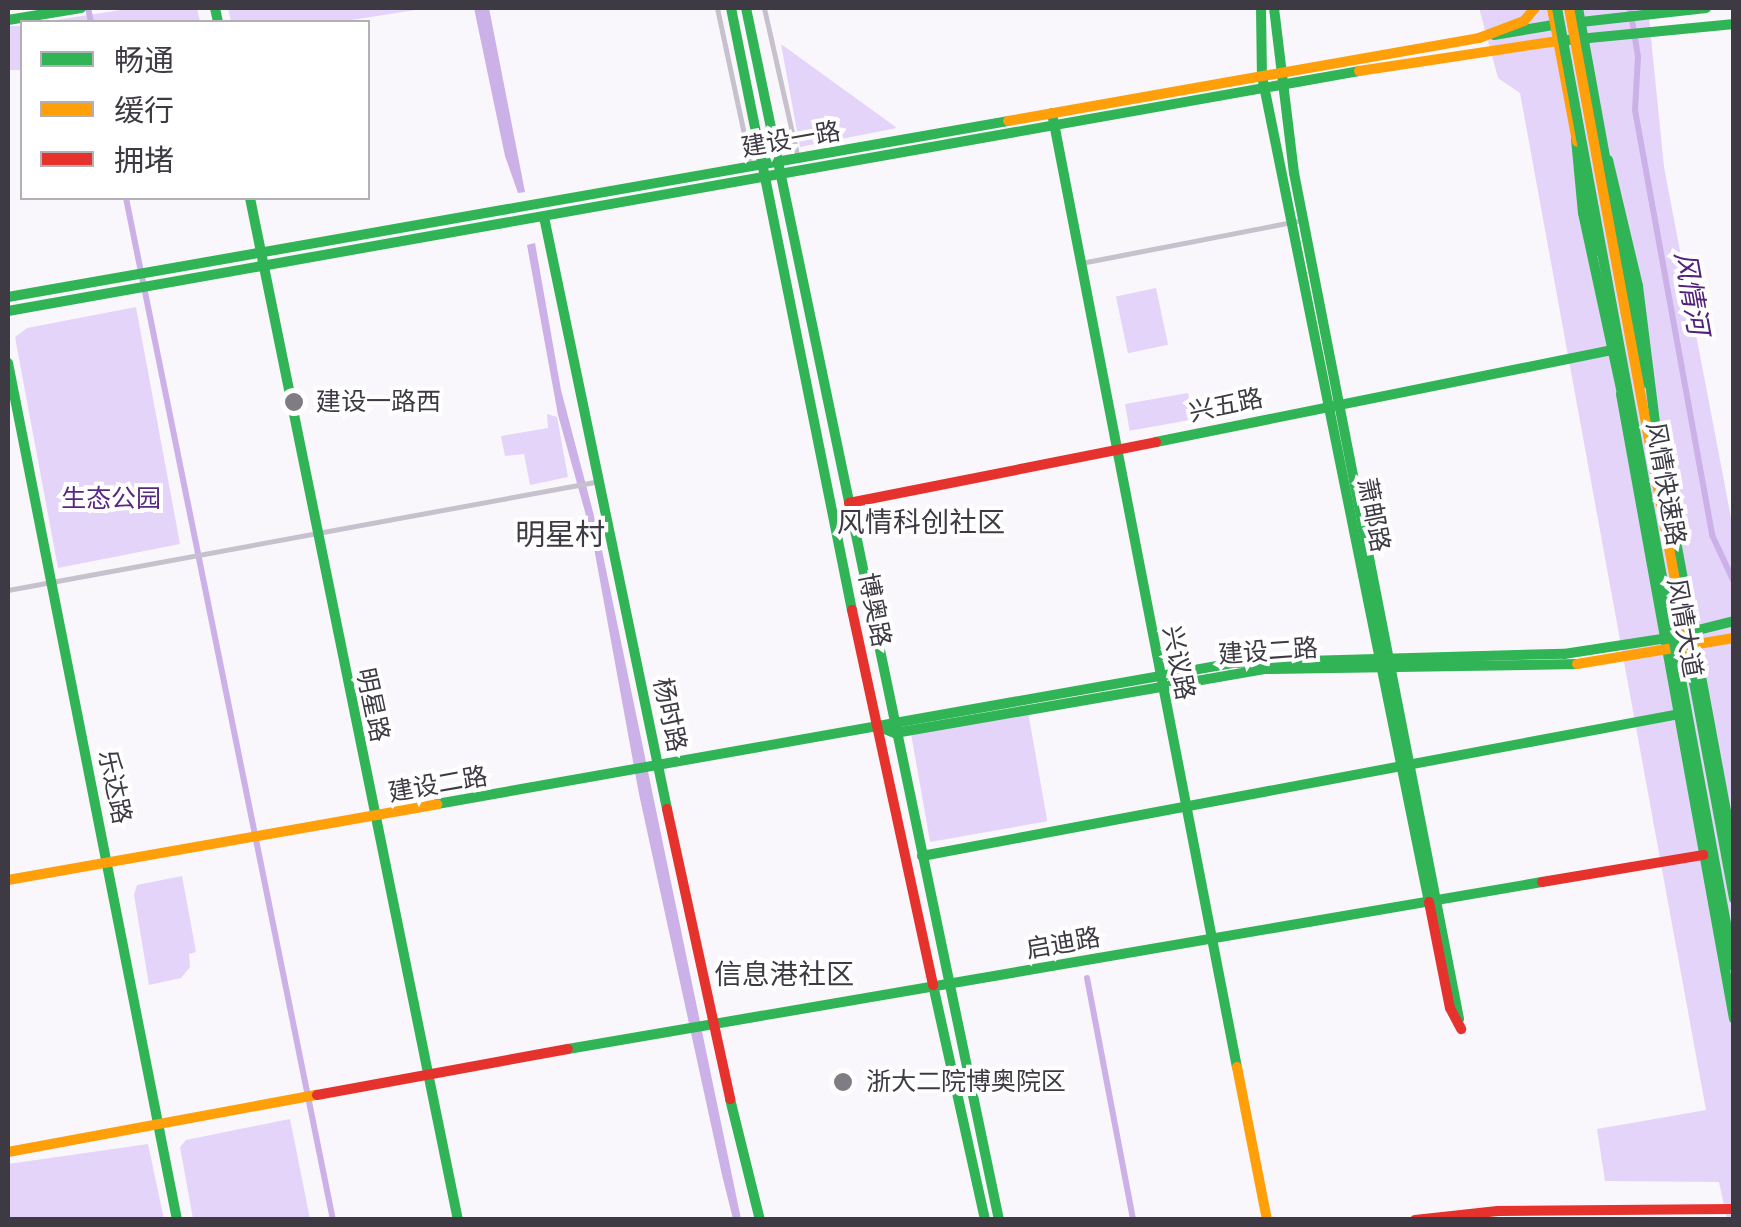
<!DOCTYPE html>
<html>
<head>
<meta charset="utf-8">
<style>
  body { margin:0 }
  #map { position:relative; width:1741px; height:1227px; overflow:hidden; background:#f9f7fb; font-family:"Source Sans 3","Noto Sans SC",sans-serif }
  div>[style] { position:absolute }
  [style*='--x'] { left:calc(var(--x)*1px); top:calc(var(--y)*1px); width:calc(var(--w)*1px); rotate:calc(var(--a)*1deg) }
  .green>* { inset:0; background:#e5d4f9; transform-origin:0 0 }
  .water>* { inset:0; background:#cbb1e7 }
  .canal>* { height:6px; margin:-3px; padding:0 3px; transform-origin:3px; border-radius:3px; background:#cbb1e7 }
  .street>* { height:5px; margin:-2.5px; padding:0 2.5px; transform-origin:2.5px; border-radius:2.5px; background:#c6c1cc }
  .fast>* { height:10px; margin:-5px; padding:0 5px; transform-origin:5px; border-radius:5px; background:#30b455 }
  .slow>* { height:10px; margin:-5px; padding:0 5px; transform-origin:5px; border-radius:5px; background:#ff9f0a }
  .jam>* { height:10px; margin:-5px; padding:0 5px; transform-origin:5px; border-radius:5px; background:#e5322d }
  .fast-bridge>* { height:10px; margin:-5px; padding:0 5px; transform-origin:5px; border-radius:5px; background:#30b455 }
  .slow-bridge>* { height:10px; margin:-5px; padding:0 5px; transform-origin:5px; border-radius:5px; background:#ff9f0a }
  .dots>* { width:28px; height:28px; translate:-50% -50%; box-sizing:border-box; border:5px solid #fff; border-radius:50% }
  span { translate:-50% -50%; white-space:nowrap; text-align:center; line-height:1.15; -webkit-text-stroke:8px #fff; paint-order:stroke }
  .street-label { font-size:25px; color:#3e3a44 }
  .poi-label { font-size:25px; color:#3e3a44 }
  .left { translate:0 -50%; text-align:left }
  .park-label { font-size:25px; color:#582981 }
  .water-label { font-size:28px; color:#52227a; font-style:italic }
  .neighbourhood-label { font-size:28px; color:#3e3a44 }
  .quarter-label { font-size:30px; color:#3e3a44 }
  .frame { position:absolute; inset:0; border:10px solid #3e3a44; pointer-events:none }
  .legend { position:absolute; left:20px; top:20px; width:350px; height:180px; box-sizing:border-box; background:#fff; border:2px solid #b2b0b4; margin:0; padding:12px 18px; list-style:none; font-size:30px; color:#3e3a44 }
  .legend li { display:flex; align-items:center; gap:20px; height:50px }
  .legend b { width:50px; border:2px solid #b2b0b4 }
</style>
</head>
<body>
<div id="map">
  <div class="green">
    <div style="clip-path:polygon(134px 8px,197px 8px,200px 22px,42px 22px)"></div>
    <div style="clip-path:polygon(228px 8px,428px 8px,339px 22px,231px 22px)"></div>
    <div style="clip-path:polygon(1479px 8px,1648px 8px,1664px 167px,1733px 528px,1733px 1219px,1727px 1219px,1719px 1182px,1605px 1181px,1597px 1129px,1706px 1110px,1520px 93px,1498px 78px)"></div>
    <div style="left:22px;top:26px;width:44px;height:14px;rotate:90deg"></div>
    <div style="clip-path:polygon(781px 44px,897px 128px,800px 147px)"></div>
    <div style="left:1156px;top:288px;width:58px;height:41px;rotate:78deg"></div>
    <div style="clip-path:polygon(136px 307px,180px 544px,58px 568px,15px 337px,27px 328px)"></div>
    <div style="left:1188px;top:393px;width:27px;height:64px;rotate:80deg"></div>
    <div style="clip-path:polygon(547px 414px,557px 417px,568px 477px,530px 485px,524px 454px,505px 456px,501px 436px,548px 428px)"></div>
    <div style="left:1027px;top:706px;width:117px;height:119px;rotate:80deg"></div>
    <div style="clip-path:polygon(182px 876px,196px 952px,189px 954px,190px 967px,181px 978px,149px 985px,134px 895px,137px 885px)"></div>
    <div style="clip-path:polygon(290px 1119px,310px 1219px,193px 1219px,180px 1147px,186px 1140px)"></div>
    <div style="clip-path:polygon(148px 1144px,164px 1219px,8px 1219px,8px 1164px)"></div>
  </div>
  <div class="water">
    <div style="clip-path:polygon(474px 8px,489px 8px,525px 192px,518px 193px,505px 156px)"></div>
    <div style="clip-path:polygon(535px 243px,561px 390px,598px 531px,741px 1219px,733px 1219px,722px 1175px,639px 794px,592px 537px,558px 415px,527px 245px)"></div>
  </div>
  <div class="canal">
    <div style="--x:88;--y:8;--w:14;--a:78"></div>
    <div style="--x:1630;--y:8;--w:50;--a:80.7"></div>
    <div style="--x:1638;--y:57;--w:53;--a:93.2"></div>
    <div style="--x:1635;--y:110;--w:432;--a:79.7"></div>
    <div style="--x:1712;--y:535;--w:52;--a:64.9"></div>
    <div style="--x:126;--y:198;--w:1043;--a:78.55"></div>
    <div style="--x:1087;--y:978;--w:246;--a:79.2"></div>
  </div>
  <div class="street">
    <div style="--x:717;--y:8;--w:162;--a:77.9"></div>
    <div style="--x:764;--y:8;--w:155;--a:77.3"></div>
    <div style="--x:1081;--y:263;--w:226;--a:-11"></div>
    <div style="--x:8;--y:590;--w:602;--a:-10.43"></div>
  </div>
  <div class="fast">
    <div style="--x:215;--y:8;--w:14;--a:78"></div>
    <div style="--x:731;--y:8;--w:614;--a:78.64"></div>
    <div style="--x:746;--y:8;--w:1238;--a:78.21"></div>
    <div style="--x:1261;--y:8;--w:68;--a:89.2"></div>
    <div style="--x:1262;--y:76;--w:843;--a:78.57"></div>
    <div style="--x:1274;--y:8;--w:166;--a:83.1"></div>
    <div style="--x:1294;--y:173;--w:862;--a:78.96"></div>
    <div style="--x:1578;--y:8;--w:381;--a:79.7"></div>
    <div style="--x:8;--y:20;--w:74;--a:-9.3"></div>
    <div style="--x:1581;--y:22;--w:126;--a:-6.4"></div>
    <div style="--x:1494;--y:35;--w:66;--a:-9.6"></div>
    <div style="--x:1558;--y:41;--w:177;--a:-5.5"></div>
    <div style="--x:1052;--y:113;--w:972;--a:79.03"></div>
    <div style="--x:1576;--y:139;--w:74;--a:84.6"></div>
    <div style="--x:1608;--y:160;--w:130;--a:76.6"></div>
    <div style="--x:1584;--y:182;--w:70;--a:80.1"></div>
    <div style="--x:250;--y:198;--w:1043;--a:78.5"></div>
    <div style="--x:544;--y:217;--w:605;--a:78.26"></div>
    <div style="--x:8;--y:297;--w:1015;--a:-9.98"></div>
    <div style="--x:8;--y:311;--w:1372;--a:-10.07"></div>
    <div style="--x:8;--y:363;--w:874;--a:78.84"></div>
    <div style="--x:1621;--y:394;--w:635;--a:79.75"></div>
    <div style="--x:1156;--y:442;--w:466;--a:-11.4"></div>
    <div style="--x:1665;--y:482;--w:377;--a:79.5"></div>
    <div style="--x:1690;--y:632;--w:45;--a:-14"></div>
    <div style="--x:880;--y:727;--w:16;--a:22"></div>
    <div style="--x:895;--y:733;--w:375;--a:-9.8"></div>
    <div style="--x:1265;--y:669;--w:312;--a:-0.9"></div>
    <div style="--x:437;--y:804;--w:808;--a:-10.04"></div>
    <div style="--x:1233;--y:663;--w:331;--a:-1.6"></div>
    <div style="--x:1564;--y:654;--w:104;--a:-8.8"></div>
    <div style="--x:922;--y:856;--w:770;--a:-10.62"></div>
    <div style="--x:933;--y:985;--w:241;--a:77.5"></div>
    <div style="--x:568;--y:1049;--w:988;--a:-9.73"></div>
    <div style="--x:730;--y:1099;--w:125;--a:76.1"></div>
  </div>
  <div class="slow">
    <div style="--x:1552;--y:8;--w:136;--a:79.4"></div>
    <div style="--x:1479;--y:38;--w:48;--a:-20.7"></div>
    <div style="--x:1524;--y:21;--w:17;--a:-50"></div>
    <div style="--x:1359;--y:71;--w:201;--a:-8.6"></div>
    <div style="--x:1008;--y:121;--w:479;--a:-10"></div>
    <div style="--x:1577;--y:664;--w:159;--a:-9.4"></div>
    <div style="--x:8;--y:880;--w:436;--a:-10"></div>
    <div style="--x:1237;--y:1067;--w:156;--a:78.9"></div>
    <div style="--x:8;--y:1152;--w:314;--a:-10.5"></div>
  </div>
  <div class="jam">
    <div style="--x:849;--y:503;--w:313;--a:-11.2"></div>
    <div style="--x:852;--y:610;--w:384;--a:77.8"></div>
    <div style="--x:667;--y:809;--w:297;--a:77.7"></div>
    <div style="--x:1542;--y:882;--w:164;--a:-9.5"></div>
    <div style="--x:1429;--y:902;--w:108;--a:78.8"></div>
    <div style="--x:1450;--y:1008;--w:24;--a:62"></div>
    <div style="--x:317;--y:1095;--w:255;--a:-10.4"></div>
    <div style="--x:1415;--y:1220;--w:83;--a:-6.2"></div>
    <div style="--x:1498;--y:1211;--w:236;--a:-0.5"></div>
  </div>
  <div class="fast-bridge">
    <div style="--x:1557;--y:8;--w:975;--a:79.54"></div>
    <div style="--x:1583;--y:213;--w:189;--a:77.8"></div>
    <div style="--x:1638;--y:286;--w:204;--a:82.9"></div>
    <div style="--x:1688;--y:650;--w:253;--a:79.5"></div>
  </div>
  <div class="slow-bridge">
    <div style="--x:1569;--y:8;--w:653;--a:79.5"></div>
  </div>
  <div class="dots">
    <div style="left:294px;top:402px;background:#7f7c84"></div>
    <div style="left:843px;top:1082px;background:#7f7c84"></div>
  </div>
  <div class="street-label">
    <span style="left:791px;top:140px;rotate:-10deg">建设一路</span>
    <span style="left:1226px;top:406px;rotate:-12deg">兴五路</span>
    <span style="left:1665px;top:484px;rotate:80deg">风情快速路</span>
    <span style="left:1373px;top:515px;rotate:79deg">萧邮路</span>
    <span style="left:874px;top:610px;rotate:79deg">博奥路</span>
    <span style="left:1684px;top:628px;rotate:80deg">风情大道</span>
    <span style="left:1268px;top:652px;rotate:-4deg">建设二路</span>
    <span style="left:1178px;top:663px;rotate:79deg">兴议路</span>
    <span style="left:372px;top:705px;rotate:78deg">明星路</span>
    <span style="left:669px;top:715px;rotate:78deg">杨时路</span>
    <span style="left:438px;top:785px;rotate:-10deg">建设二路</span>
    <span style="left:114px;top:787px;rotate:78deg">乐达路</span>
    <span style="left:1063px;top:944px;rotate:-10deg">启迪路</span>
  </div>
  <div class="poi-label">
    <span class="left" style="left:316px;top:402px">建设一路西</span>
    <span class="left" style="left:866px;top:1082px">浙大二院博奥院区</span>
  </div>
  <div class="park-label">
    <span style="left:111px;top:499px">生态公园</span>
  </div>
  <div class="water-label">
    <span style="left:1691px;top:293px;rotate:80deg">风情河</span>
  </div>
  <div class="neighbourhood-label">
    <span style="left:921px;top:523px">风情科创社区</span>
    <span style="left:784px;top:975px">信息港社区</span>
  </div>
  <div class="quarter-label">
    <span style="left:560px;top:536px">明星村</span>
  </div>
  <div class="frame"></div>
  <ul class="legend">
  <li><b style="height:12px;background:#30b455"></b>畅通</li>
  <li><b style="height:12px;background:#ff9f0a"></b>缓行</li>
  <li><b style="height:12px;background:#e5322d"></b>拥堵</li>
  </ul>
</div>
</body>
</html>
